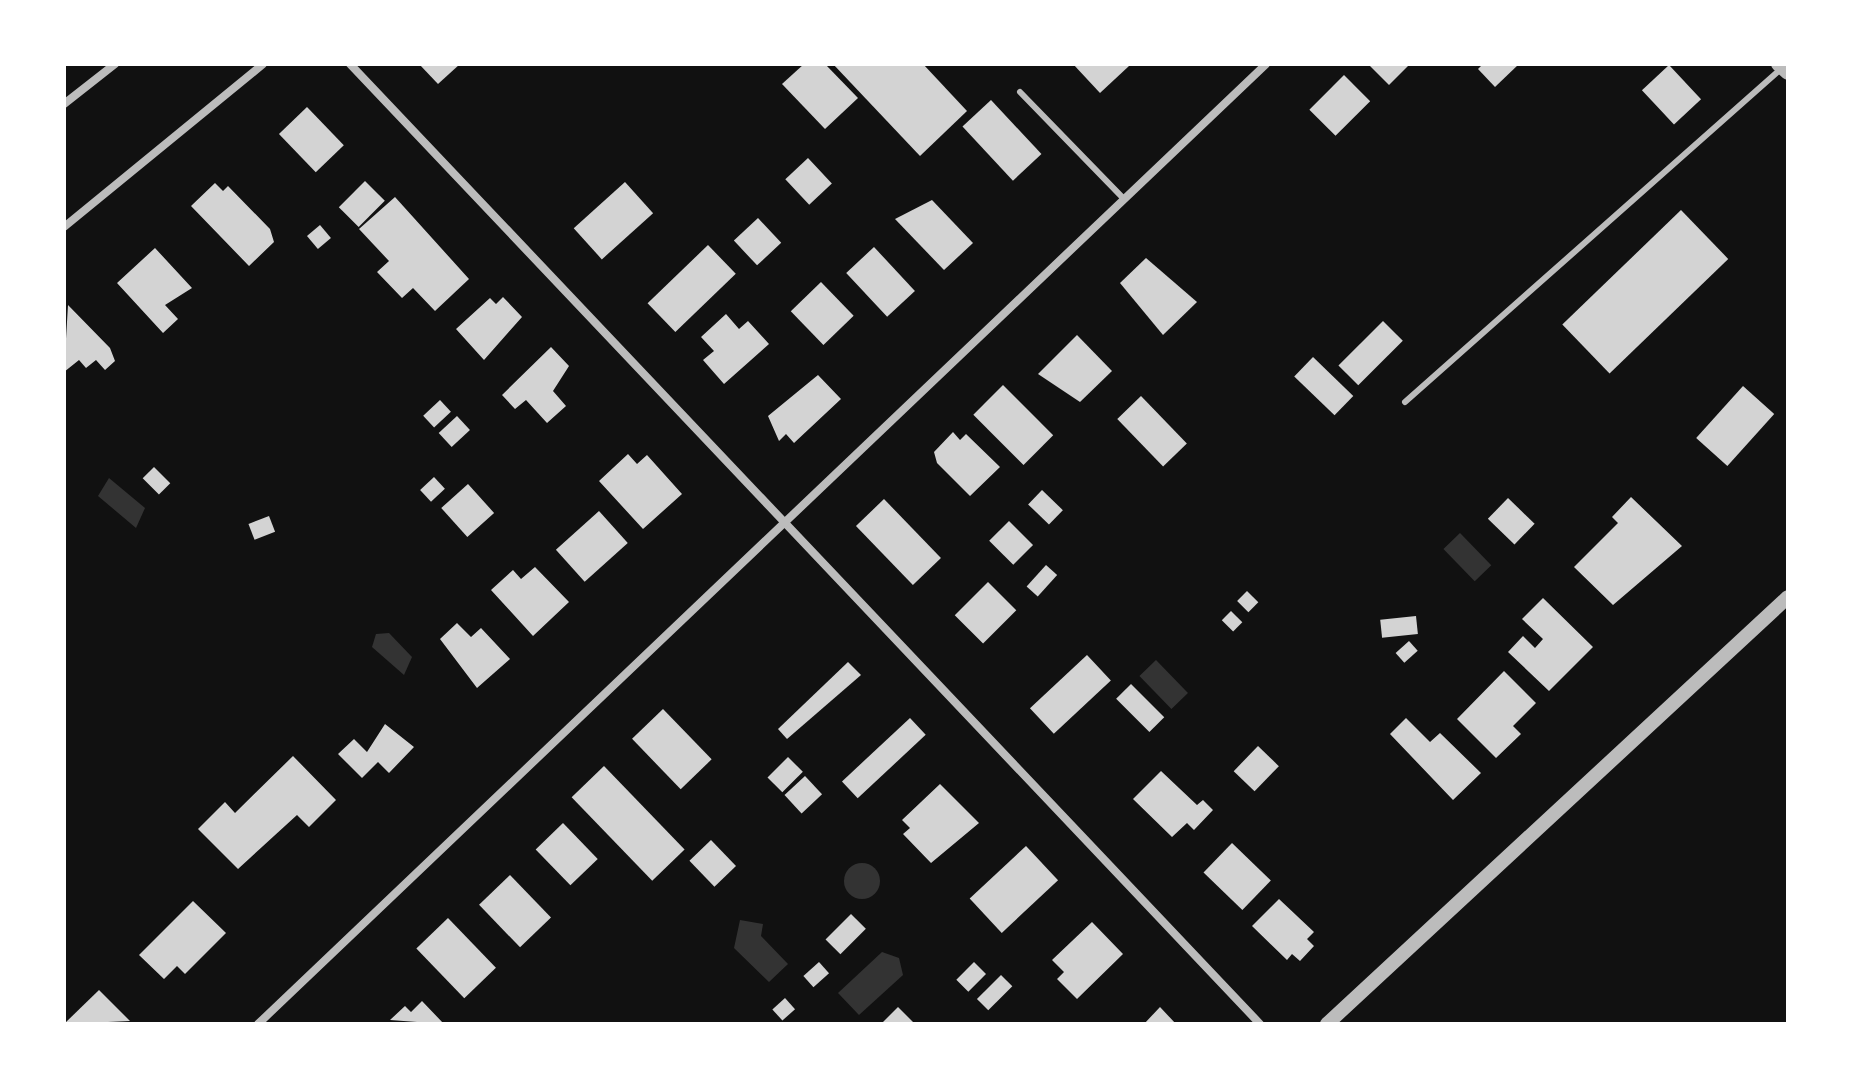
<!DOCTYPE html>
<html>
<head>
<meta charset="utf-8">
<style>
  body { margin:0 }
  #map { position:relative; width:1852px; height:1088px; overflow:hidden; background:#111; font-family:"IBM Plex Sans",sans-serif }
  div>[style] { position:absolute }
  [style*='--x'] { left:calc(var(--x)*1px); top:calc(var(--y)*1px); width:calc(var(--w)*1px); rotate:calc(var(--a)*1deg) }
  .water>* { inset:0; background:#333; transform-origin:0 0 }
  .round { border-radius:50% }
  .building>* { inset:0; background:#d3d3d3; transform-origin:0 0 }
  .service>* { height:6px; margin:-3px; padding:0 3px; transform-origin:3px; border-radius:3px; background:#bcbcbc }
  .minor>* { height:8px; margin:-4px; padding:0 4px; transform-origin:4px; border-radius:4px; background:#bcbcbc }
  .tertiary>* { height:14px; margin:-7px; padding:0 7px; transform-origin:7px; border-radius:7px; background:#bcbcbc }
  span { translate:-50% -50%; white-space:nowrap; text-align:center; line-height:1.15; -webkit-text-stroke:8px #fff; paint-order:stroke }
  .frame { position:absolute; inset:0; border:66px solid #fff; pointer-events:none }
</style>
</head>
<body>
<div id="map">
  <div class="water">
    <div style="clip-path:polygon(109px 478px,145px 508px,136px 528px,98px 496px)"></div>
    <div style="left:1460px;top:533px;width:45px;height:23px;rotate:46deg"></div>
    <div style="clip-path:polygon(389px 633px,412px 657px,404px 675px,372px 647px,376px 634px)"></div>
    <div style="left:1156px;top:660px;width:46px;height:23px;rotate:46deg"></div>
    <div class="round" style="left:844px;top:863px;width:36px;height:36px"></div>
    <div style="clip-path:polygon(740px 920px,763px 924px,761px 936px,788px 964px,769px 982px,734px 948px)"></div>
    <div style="clip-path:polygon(882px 952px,899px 958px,903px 975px,859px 1015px,838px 993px)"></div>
  </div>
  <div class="building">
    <div style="clip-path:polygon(419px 64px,460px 64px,438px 84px)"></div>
    <div style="clip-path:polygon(804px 64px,825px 64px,858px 98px,825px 129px,782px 84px)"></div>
    <div style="clip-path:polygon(833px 64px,923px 64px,967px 111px,920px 156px)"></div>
    <div style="clip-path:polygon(1073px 64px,1127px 64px,1129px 66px,1100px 93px)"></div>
    <div style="clip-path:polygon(1368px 64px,1410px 64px,1389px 85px)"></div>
    <div style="clip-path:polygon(1483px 64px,1519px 64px,1495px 87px,1478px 69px)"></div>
    <div style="left:1669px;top:65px;width:47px;height:37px;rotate:47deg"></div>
    <div style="left:1344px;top:75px;width:37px;height:49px;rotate:45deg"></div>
    <div style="left:991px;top:100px;width:74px;height:39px;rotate:47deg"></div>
    <div style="left:307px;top:107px;width:53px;height:39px;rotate:46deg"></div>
    <div style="left:808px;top:158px;width:35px;height:31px;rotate:47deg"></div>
    <div style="left:365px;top:181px;width:28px;height:37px;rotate:45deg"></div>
    <div style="left:625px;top:182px;width:42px;height:69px;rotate:48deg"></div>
    <div style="clip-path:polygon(215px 183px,223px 191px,228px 186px,270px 229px,274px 242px,249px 266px,191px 206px)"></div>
    <div style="clip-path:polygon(395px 197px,469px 279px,435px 311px,413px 288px,402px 298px,377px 272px,389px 261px,359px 229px)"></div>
    <div style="clip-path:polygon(932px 200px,973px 243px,944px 270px,895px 219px)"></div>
    <div style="left:1681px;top:210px;width:68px;height:165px;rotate:46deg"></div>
    <div style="left:758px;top:218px;width:34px;height:33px;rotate:47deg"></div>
    <div style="left:320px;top:225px;width:17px;height:17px;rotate:50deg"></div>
    <div style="left:708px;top:245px;width:40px;height:84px;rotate:46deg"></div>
    <div style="left:874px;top:247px;width:60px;height:38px;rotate:47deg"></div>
    <div style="clip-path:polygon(155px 248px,192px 288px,165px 305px,178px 319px,163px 333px,117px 283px)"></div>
    <div style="clip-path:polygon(1146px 258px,1197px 302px,1163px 335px,1120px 283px)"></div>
    <div style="left:821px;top:282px;width:47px;height:42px;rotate:46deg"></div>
    <div style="clip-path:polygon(503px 297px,522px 317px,484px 360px,456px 329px,490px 298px,496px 304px)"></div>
    <div style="clip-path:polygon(68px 305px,110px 348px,115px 361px,105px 370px,96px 360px,86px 368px,79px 360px,64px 372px)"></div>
    <div style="clip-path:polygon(726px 314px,739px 329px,748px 321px,769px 344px,724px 384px,703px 360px,714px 351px,701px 337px)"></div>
    <div style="left:1383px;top:321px;width:28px;height:63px;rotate:45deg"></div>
    <div style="clip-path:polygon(1077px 335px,1112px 371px,1080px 402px,1038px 374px)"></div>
    <div style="clip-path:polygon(551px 347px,569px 366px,553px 391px,566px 406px,547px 423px,526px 400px,515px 409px,502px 395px)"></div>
    <div style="left:1313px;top:357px;width:56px;height:27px;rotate:44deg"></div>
    <div style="clip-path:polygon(818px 375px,841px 399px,794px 443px,786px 434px,779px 441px,768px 416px)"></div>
    <div style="left:1003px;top:385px;width:71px;height:42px;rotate:45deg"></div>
    <div style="left:1743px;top:386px;width:42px;height:70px;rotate:42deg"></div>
    <div style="left:1141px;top:396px;width:66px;height:33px;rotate:46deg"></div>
    <div style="left:440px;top:400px;width:16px;height:23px;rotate:47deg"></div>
    <div style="left:457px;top:416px;width:19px;height:25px;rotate:47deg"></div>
    <div style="clip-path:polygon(953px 432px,960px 440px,966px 434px,1000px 467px,970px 496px,937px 463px,934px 452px)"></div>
    <div style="clip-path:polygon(628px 454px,637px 464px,647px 455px,682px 494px,643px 529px,599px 481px)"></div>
    <div style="left:154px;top:467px;width:23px;height:16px;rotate:45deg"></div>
    <div style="left:434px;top:477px;width:16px;height:19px;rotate:47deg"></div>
    <div style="left:468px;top:484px;width:39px;height:36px;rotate:48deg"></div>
    <div style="left:1042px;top:490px;width:29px;height:20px;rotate:44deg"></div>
    <div style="clip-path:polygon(1631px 497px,1682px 546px,1613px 605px,1574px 567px,1618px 523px,1612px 517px)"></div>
    <div style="left:1508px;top:498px;width:37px;height:29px;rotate:44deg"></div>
    <div style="left:884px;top:499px;width:82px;height:39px;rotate:46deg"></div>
    <div style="left:599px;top:511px;width:43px;height:58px;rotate:48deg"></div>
    <div style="left:269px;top:516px;width:17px;height:22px;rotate:69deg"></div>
    <div style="left:1009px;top:521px;width:34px;height:28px;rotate:45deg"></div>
    <div style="left:1046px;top:565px;width:15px;height:29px;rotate:42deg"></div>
    <div style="clip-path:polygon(535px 567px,569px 602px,533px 636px,491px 590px,513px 570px,521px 579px)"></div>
    <div style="left:988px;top:582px;width:40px;height:47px;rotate:45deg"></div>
    <div style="left:1247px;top:591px;width:16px;height:14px;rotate:45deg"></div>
    <div style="clip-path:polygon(1543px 598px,1593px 647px,1549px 691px,1508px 652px,1523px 636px,1535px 648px,1543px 639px,1522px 619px)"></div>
    <div style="left:1231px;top:611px;width:16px;height:13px;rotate:45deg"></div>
    <div style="left:1416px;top:616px;width:18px;height:36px;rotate:84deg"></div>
    <div style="clip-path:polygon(457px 623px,471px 637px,481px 628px,510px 659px,477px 688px,440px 639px)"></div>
    <div style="left:1409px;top:641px;width:13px;height:18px;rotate:48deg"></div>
    <div style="left:1087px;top:655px;width:35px;height:78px;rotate:47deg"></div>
    <div style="clip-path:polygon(848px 662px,861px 675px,787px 739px,778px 729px)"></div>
    <div style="clip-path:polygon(1504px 671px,1536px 703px,1513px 726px,1521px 734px,1496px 758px,1457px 719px)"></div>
    <div style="left:1131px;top:684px;width:47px;height:21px;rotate:45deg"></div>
    <div style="left:663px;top:709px;width:70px;height:43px;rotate:46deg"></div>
    <div style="left:910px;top:718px;width:23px;height:93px;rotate:47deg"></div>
    <div style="clip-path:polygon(1406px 718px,1430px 742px,1440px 733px,1481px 773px,1453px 800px,1390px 734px)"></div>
    <div style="clip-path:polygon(385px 724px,414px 747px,389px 773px,378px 762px,362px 778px,338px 754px,354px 739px,367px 752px)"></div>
    <div style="left:1258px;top:746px;width:29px;height:35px;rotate:44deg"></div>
    <div style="clip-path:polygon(293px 756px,336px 800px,309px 827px,297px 815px,238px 869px,198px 829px,225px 802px,235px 813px)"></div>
    <div style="left:788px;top:757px;width:21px;height:29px;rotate:45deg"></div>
    <div style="left:604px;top:766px;width:116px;height:45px;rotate:46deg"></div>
    <div style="clip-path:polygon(1161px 771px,1197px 805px,1203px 800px,1213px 810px,1194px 830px,1187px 823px,1172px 837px,1133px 799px)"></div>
    <div style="left:805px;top:776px;width:25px;height:28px;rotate:47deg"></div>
    <div style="clip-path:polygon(940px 784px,979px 823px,931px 863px,903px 834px,910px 828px,902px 820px)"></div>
    <div style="left:563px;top:823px;width:50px;height:38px;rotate:46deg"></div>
    <div style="left:711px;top:840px;width:36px;height:30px;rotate:46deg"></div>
    <div style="left:1232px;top:843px;width:54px;height:41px;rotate:44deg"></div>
    <div style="left:1026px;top:846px;width:47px;height:77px;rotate:47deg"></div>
    <div style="left:510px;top:875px;width:59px;height:43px;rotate:46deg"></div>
    <div style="clip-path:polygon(1279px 899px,1314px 932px,1307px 939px,1314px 946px,1300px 961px,1292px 954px,1287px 960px,1252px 926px)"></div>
    <div style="clip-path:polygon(193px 901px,226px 933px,185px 974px,177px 966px,164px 979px,139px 955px)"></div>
    <div style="left:851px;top:914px;width:21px;height:36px;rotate:45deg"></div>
    <div style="left:448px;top:918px;width:69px;height:44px;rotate:46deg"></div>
    <div style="clip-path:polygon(1092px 922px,1123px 954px,1077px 999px,1057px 979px,1064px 972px,1052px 960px)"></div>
    <div style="left:819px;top:962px;width:15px;height:21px;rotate:48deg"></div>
    <div style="left:974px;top:962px;width:17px;height:25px;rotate:45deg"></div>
    <div style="left:1001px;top:975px;width:16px;height:34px;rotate:45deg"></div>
    <div style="clip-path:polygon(99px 990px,130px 1021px,64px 1024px)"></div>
    <div style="left:785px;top:998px;width:15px;height:17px;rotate:48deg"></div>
    <div style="clip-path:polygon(422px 1001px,444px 1024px,390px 1020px,405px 1006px,411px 1012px)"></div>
    <div style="clip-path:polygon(898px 1007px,915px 1024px,881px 1024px)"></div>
    <div style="clip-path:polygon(1160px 1007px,1176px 1024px,1144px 1024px)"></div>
  </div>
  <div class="service">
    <div style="--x:1020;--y:92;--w:149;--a:45.8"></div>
    <div style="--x:1405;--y:402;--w:504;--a:-41.54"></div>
  </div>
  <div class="minor">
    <div style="--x:350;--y:64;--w:1323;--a:46.53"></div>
    <div style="--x:64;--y:104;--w:65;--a:-38.1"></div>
    <div style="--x:64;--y:227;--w:257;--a:-39.3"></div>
    <div style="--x:258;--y:1024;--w:1392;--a:-43.6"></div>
  </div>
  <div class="tertiary">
    <div style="--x:1778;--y:64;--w:13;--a:42"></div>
    <div style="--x:1327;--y:1024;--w:628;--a:-42.81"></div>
  </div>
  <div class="frame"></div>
</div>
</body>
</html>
